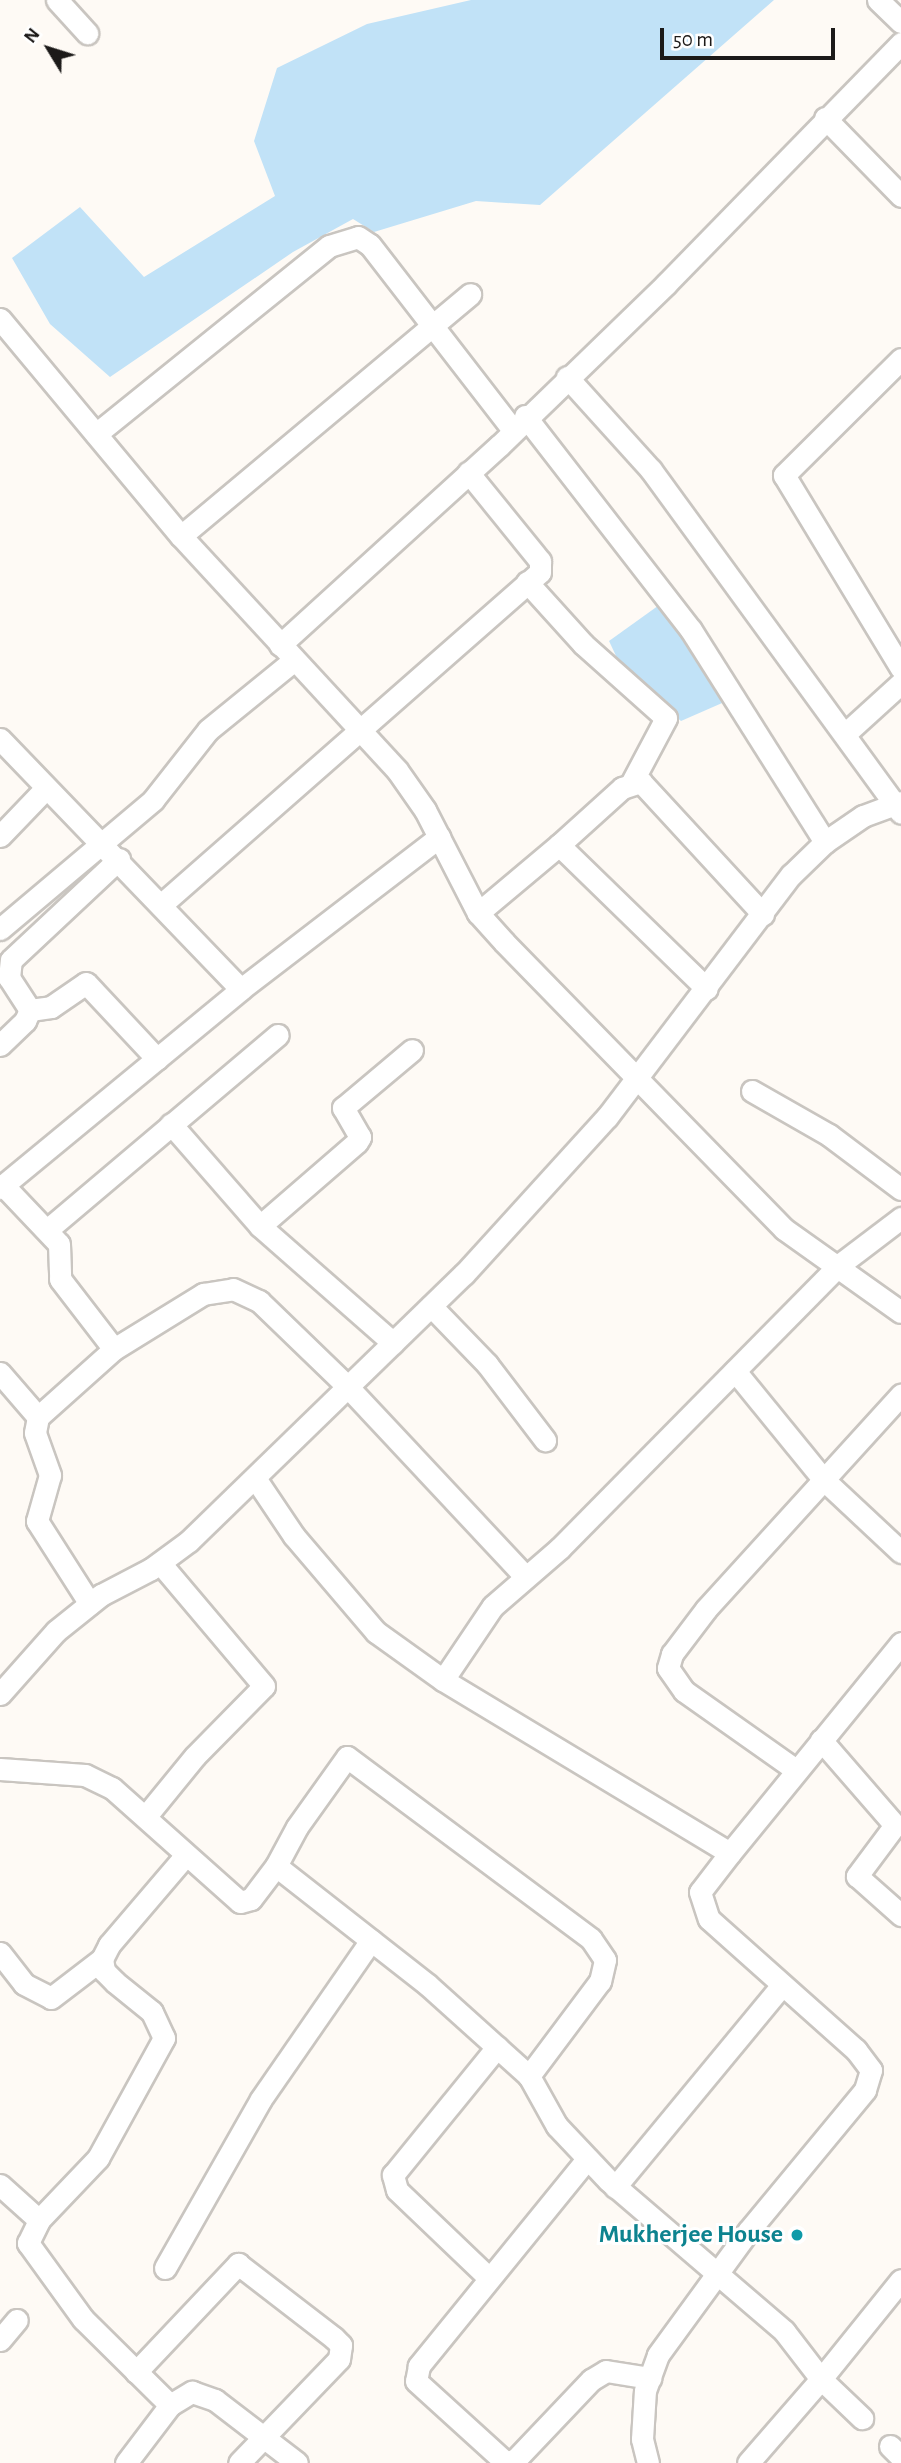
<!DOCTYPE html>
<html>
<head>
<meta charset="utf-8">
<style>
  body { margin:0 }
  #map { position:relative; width:901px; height:2463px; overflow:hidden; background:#fefaf5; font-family:"Alegreya Sans",sans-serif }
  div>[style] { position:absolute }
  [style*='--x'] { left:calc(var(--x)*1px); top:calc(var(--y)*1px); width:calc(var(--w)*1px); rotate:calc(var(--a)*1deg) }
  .water>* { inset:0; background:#c1e2f7 }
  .roads { filter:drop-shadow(2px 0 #c9c5c0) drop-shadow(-2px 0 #c9c5c0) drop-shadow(0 2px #c9c5c0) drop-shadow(0 -2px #c9c5c0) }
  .minor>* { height:21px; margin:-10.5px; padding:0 10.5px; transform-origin:10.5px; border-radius:10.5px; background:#fff }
  .dots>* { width:19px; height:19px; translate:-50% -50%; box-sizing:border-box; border:4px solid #fff; border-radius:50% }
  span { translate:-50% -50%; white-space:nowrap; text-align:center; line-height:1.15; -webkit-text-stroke:6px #fff; paint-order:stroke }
  .culture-label { font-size:26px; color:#0d838f; font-weight:700 }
  .right { translate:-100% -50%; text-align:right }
  .north { position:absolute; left:14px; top:14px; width:70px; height:70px; -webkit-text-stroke:5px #fff; paint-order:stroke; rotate:308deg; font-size:19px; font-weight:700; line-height:28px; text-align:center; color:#1c1a19 }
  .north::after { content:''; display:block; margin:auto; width:24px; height:32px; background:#1c1a19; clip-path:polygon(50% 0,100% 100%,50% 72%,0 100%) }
  .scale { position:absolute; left:660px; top:28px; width:175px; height:32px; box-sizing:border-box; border:4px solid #1c1a19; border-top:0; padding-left:9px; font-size:21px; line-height:24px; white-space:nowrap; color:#1c1a19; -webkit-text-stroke:5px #fff; paint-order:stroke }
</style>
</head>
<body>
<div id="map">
  <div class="water">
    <div style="clip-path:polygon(471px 0,774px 0,540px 205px,476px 201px,374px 232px,353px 219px,293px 252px,110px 377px,50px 324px,12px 258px,80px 207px,144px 277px,275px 196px,254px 141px,277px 68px,367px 24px)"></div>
    <div style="clip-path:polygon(662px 603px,729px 700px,681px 721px,625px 675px,609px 641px)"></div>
  </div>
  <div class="roads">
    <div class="minor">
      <div style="--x:57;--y:0;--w:45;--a:47.7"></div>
      <div style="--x:878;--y:0;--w:32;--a:44"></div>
      <div style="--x:825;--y:118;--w:109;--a:45.7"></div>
      <div style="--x:0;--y:319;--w:283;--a:50.2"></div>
      <div style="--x:181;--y:536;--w:318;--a:47.3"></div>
      <div style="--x:397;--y:770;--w:49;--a:55"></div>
      <div style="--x:425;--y:810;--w:116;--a:62.8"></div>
      <div style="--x:478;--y:913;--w:39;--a:48"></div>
      <div style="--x:504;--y:942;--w:401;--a:45.7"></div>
      <div style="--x:784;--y:1229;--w:143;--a:35.4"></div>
      <div style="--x:901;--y:359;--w:165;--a:135.2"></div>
      <div style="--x:784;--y:475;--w:226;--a:58.8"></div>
      <div style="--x:567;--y:377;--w:125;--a:47.9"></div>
      <div style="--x:651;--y:470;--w:424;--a:53.9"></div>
      <div style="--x:525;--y:416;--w:271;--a:52.2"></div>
      <div style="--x:691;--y:630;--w:251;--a:57.7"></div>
      <div style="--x:96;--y:434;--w:299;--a:-38.9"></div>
      <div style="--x:329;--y:246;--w:30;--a:-17"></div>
      <div style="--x:358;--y:237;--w:14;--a:34"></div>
      <div style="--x:370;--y:245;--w:234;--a:52.3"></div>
      <div style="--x:181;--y:536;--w:377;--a:-39.9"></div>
      <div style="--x:527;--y:582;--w:84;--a:47.9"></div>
      <div style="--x:583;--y:644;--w:111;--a:41.7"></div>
      <div style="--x:666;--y:718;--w:72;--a:118"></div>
      <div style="--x:280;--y:645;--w:297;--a:-42.3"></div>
      <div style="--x:500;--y:445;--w:231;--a:-44.1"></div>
      <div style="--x:666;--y:284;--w:337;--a:-45.7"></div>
      <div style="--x:845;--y:734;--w:76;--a:-42.3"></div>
      <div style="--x:0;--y:739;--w:347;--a:46.1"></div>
      <div style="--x:241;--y:989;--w:250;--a:-37.5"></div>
      <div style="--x:0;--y:836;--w:66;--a:-46.2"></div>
      <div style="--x:559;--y:845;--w:85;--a:-42.1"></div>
      <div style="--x:622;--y:788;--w:20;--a:-18"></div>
      <div style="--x:641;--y:782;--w:180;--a:47.3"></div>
      <div style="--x:162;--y:904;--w:503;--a:-41.29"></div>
      <div style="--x:540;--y:572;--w:11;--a:-90"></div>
      <div style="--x:540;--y:561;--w:114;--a:-129"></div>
      <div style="--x:478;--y:913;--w:106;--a:-40"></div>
      <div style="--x:559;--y:845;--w:206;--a:44.2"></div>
      <div style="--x:0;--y:929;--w:200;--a:-40.1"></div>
      <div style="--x:153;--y:800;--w:89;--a:-51.8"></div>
      <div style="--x:208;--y:730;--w:111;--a:-39.1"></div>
      <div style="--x:30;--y:1010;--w:21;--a:-8"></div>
      <div style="--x:51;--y:1007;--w:42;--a:-34.4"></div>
      <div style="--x:86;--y:983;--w:104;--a:46.9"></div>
      <div style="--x:0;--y:1045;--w:35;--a:-44"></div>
      <div style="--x:25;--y:1021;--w:12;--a:-66"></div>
      <div style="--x:30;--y:1010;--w:38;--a:-123"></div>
      <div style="--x:9;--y:978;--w:18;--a:-84"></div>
      <div style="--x:11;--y:960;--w:148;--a:-43.1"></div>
      <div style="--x:752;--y:1091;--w:89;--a:29.7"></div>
      <div style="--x:829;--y:1135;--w:90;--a:36.9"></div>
      <div style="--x:171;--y:1124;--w:135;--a:48.9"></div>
      <div style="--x:260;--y:1226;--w:177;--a:41.3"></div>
      <div style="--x:3;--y:1185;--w:81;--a:46.5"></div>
      <div style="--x:59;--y:1244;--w:35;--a:88"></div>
      <div style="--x:60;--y:1279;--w:88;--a:52.4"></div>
      <div style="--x:0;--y:1188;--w:313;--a:-39.5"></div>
      <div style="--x:260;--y:1226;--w:128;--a:-40.9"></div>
      <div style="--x:357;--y:1142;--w:6;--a:-59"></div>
      <div style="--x:360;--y:1137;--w:34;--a:-120"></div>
      <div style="--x:343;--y:1108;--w:90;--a:-40"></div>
      <div style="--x:47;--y:1230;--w:302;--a:-40.2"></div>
      <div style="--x:431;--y:1306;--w:81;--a:46"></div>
      <div style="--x:487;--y:1364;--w:96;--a:52.7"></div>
      <div style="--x:735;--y:1371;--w:139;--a:50.8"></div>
      <div style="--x:823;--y:1479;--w:107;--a:43.1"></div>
      <div style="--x:0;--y:1373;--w:58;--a:49.2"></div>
      <div style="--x:38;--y:1417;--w:102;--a:-41.8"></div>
      <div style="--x:114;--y:1349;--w:105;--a:-31.7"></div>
      <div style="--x:203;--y:1294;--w:30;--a:-9"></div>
      <div style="--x:233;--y:1289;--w:29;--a:25"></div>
      <div style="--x:259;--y:1301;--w:122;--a:44"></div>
      <div style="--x:347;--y:1386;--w:260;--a:46.9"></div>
      <div style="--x:38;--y:1417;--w:16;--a:101"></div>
      <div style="--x:35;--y:1433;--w:45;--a:70.3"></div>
      <div style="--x:50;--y:1475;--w:48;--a:105.8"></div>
      <div style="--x:37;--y:1521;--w:98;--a:57.4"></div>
      <div style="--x:255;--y:1478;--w:70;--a:56.1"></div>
      <div style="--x:294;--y:1536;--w:126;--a:49.5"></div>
      <div style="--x:376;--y:1632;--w:82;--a:35.6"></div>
      <div style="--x:443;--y:1680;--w:335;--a:31.1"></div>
      <div style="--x:730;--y:1853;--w:49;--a:127.6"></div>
      <div style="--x:700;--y:1892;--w:28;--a:72"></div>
      <div style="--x:709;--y:1919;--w:197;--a:41.7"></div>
      <div style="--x:856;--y:2050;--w:25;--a:53"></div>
      <div style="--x:871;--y:2070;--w:21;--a:107"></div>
      <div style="--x:865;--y:2090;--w:182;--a:129.6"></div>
      <div style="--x:749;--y:2230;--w:155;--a:126.1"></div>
      <div style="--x:658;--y:2355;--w:37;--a:110"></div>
      <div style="--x:645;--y:2390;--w:49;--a:93.5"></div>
      <div style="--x:642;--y:2439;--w:25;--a:76"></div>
      <div style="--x:443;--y:1680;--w:89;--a:-56"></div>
      <div style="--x:493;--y:1606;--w:89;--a:-40.9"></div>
      <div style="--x:560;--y:1548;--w:397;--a:-45.4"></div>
      <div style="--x:839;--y:1265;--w:78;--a:-37.2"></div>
      <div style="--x:0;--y:1694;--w:84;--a:-48.4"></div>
      <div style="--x:56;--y:1631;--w:58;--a:-38.7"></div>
      <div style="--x:101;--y:1595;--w:56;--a:-27.5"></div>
      <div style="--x:151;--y:1569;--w:47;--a:-36.4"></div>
      <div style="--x:189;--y:1541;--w:383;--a:-44.2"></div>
      <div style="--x:464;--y:1274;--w:212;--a:-47.7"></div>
      <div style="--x:607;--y:1117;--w:304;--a:-52.8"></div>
      <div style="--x:791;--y:875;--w:47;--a:-44.1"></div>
      <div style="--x:825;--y:842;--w:46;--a:-34.4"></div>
      <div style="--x:863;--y:816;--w:40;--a:-20.2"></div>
      <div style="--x:821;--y:1740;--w:113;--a:49"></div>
      <div style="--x:895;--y:1825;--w:64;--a:126.7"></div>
      <div style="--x:857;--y:1876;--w:59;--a:41.6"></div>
      <div style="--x:0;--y:1769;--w:85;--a:4"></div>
      <div style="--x:85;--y:1775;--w:30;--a:26"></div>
      <div style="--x:112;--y:1788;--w:171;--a:41.7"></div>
      <div style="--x:240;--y:1902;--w:11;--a:-15"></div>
      <div style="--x:251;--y:1899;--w:41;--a:-52.9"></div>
      <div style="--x:796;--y:1770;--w:137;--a:-144.8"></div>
      <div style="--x:684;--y:1691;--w:28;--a:-125"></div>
      <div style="--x:668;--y:1668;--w:15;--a:-74"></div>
      <div style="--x:672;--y:1654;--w:56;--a:-52.9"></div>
      <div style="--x:706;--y:1609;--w:290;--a:-47.7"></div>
      <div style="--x:146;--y:1816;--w:77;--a:-50.8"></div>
      <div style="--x:195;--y:1756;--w:98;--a:-45.4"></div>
      <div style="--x:264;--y:1686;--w:161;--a:-130.2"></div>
      <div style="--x:730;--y:1853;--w:271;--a:-50.8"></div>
      <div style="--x:0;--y:1953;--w:39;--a:52"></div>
      <div style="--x:24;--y:1984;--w:30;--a:27"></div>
      <div style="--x:51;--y:1998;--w:64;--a:-37.4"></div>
      <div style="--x:529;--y:2076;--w:136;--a:-138"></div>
      <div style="--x:428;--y:1985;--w:193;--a:-141.9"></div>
      <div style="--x:276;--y:1866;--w:44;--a:-61.7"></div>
      <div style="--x:297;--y:1827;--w:86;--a:-54.5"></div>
      <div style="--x:347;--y:1757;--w:304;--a:36.7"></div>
      <div style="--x:591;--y:1939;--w:25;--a:56"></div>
      <div style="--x:605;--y:1960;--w:22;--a:103"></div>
      <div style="--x:600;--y:1981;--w:119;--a:126.8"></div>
      <div style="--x:529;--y:2076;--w:57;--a:60.8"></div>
      <div style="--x:557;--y:2126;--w:74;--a:46.6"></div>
      <div style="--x:608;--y:2180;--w:232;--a:40.6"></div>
      <div style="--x:784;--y:2331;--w:61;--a:52.4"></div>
      <div style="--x:821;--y:2379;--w:127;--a:-51.1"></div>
      <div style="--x:587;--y:2159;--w:267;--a:129.1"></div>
      <div style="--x:419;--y:2366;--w:15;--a:101"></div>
      <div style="--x:416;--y:2381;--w:122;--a:42.3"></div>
      <div style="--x:506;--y:2463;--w:11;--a:-22"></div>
      <div style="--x:516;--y:2459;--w:109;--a:-46.5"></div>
      <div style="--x:591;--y:2380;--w:17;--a:-31"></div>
      <div style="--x:606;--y:2371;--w:45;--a:9"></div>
      <div style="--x:0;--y:2185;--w:52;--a:41.9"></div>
      <div style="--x:615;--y:2187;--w:262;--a:-50.4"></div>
      <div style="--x:165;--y:2268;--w:194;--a:-60.4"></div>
      <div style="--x:261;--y:2099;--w:193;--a:-55.3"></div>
      <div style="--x:489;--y:2278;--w:127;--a:-136.3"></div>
      <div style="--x:397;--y:2190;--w:16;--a:-105"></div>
      <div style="--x:393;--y:2175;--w:165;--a:-50.9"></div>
      <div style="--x:0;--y:2340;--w:26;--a:-50"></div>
      <div style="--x:136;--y:2372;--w:149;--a:-46.6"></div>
      <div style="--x:238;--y:2264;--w:121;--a:37.6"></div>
      <div style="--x:334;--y:2338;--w:10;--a:45"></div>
      <div style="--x:341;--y:2345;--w:14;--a:98"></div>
      <div style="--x:339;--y:2359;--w:144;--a:133.9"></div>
      <div style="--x:170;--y:2405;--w:122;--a:-135.3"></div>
      <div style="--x:83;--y:2319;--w:94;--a:-125.9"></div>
      <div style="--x:28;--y:2243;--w:25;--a:-64"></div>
      <div style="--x:39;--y:2220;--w:86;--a:-46.4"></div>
      <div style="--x:98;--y:2158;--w:137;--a:-61.2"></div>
      <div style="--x:164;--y:2038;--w:29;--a:-115"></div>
      <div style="--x:152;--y:2012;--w:48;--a:-141"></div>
      <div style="--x:115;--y:1982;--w:16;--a:-135"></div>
      <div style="--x:104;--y:1971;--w:12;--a:-99"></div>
      <div style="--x:102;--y:1959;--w:16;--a:-63"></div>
      <div style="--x:109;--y:1945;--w:118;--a:-49.5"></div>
      <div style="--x:890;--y:2446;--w:16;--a:45"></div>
      <div style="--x:126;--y:2463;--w:73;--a:-52.8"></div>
      <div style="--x:170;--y:2405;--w:26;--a:-31"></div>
      <div style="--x:192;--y:2392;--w:24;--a:19"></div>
      <div style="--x:215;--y:2400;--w:103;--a:37.5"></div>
      <div style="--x:748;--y:2463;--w:111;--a:-49"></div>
      <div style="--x:821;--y:2379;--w:57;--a:43.6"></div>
    </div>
  </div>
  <div class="dots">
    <div style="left:797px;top:2235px;background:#0f9aa8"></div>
  </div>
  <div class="culture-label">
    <span class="right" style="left:783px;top:2235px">Mukherjee House</span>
  </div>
  <div class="north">N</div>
  <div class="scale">50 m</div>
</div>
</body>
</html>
